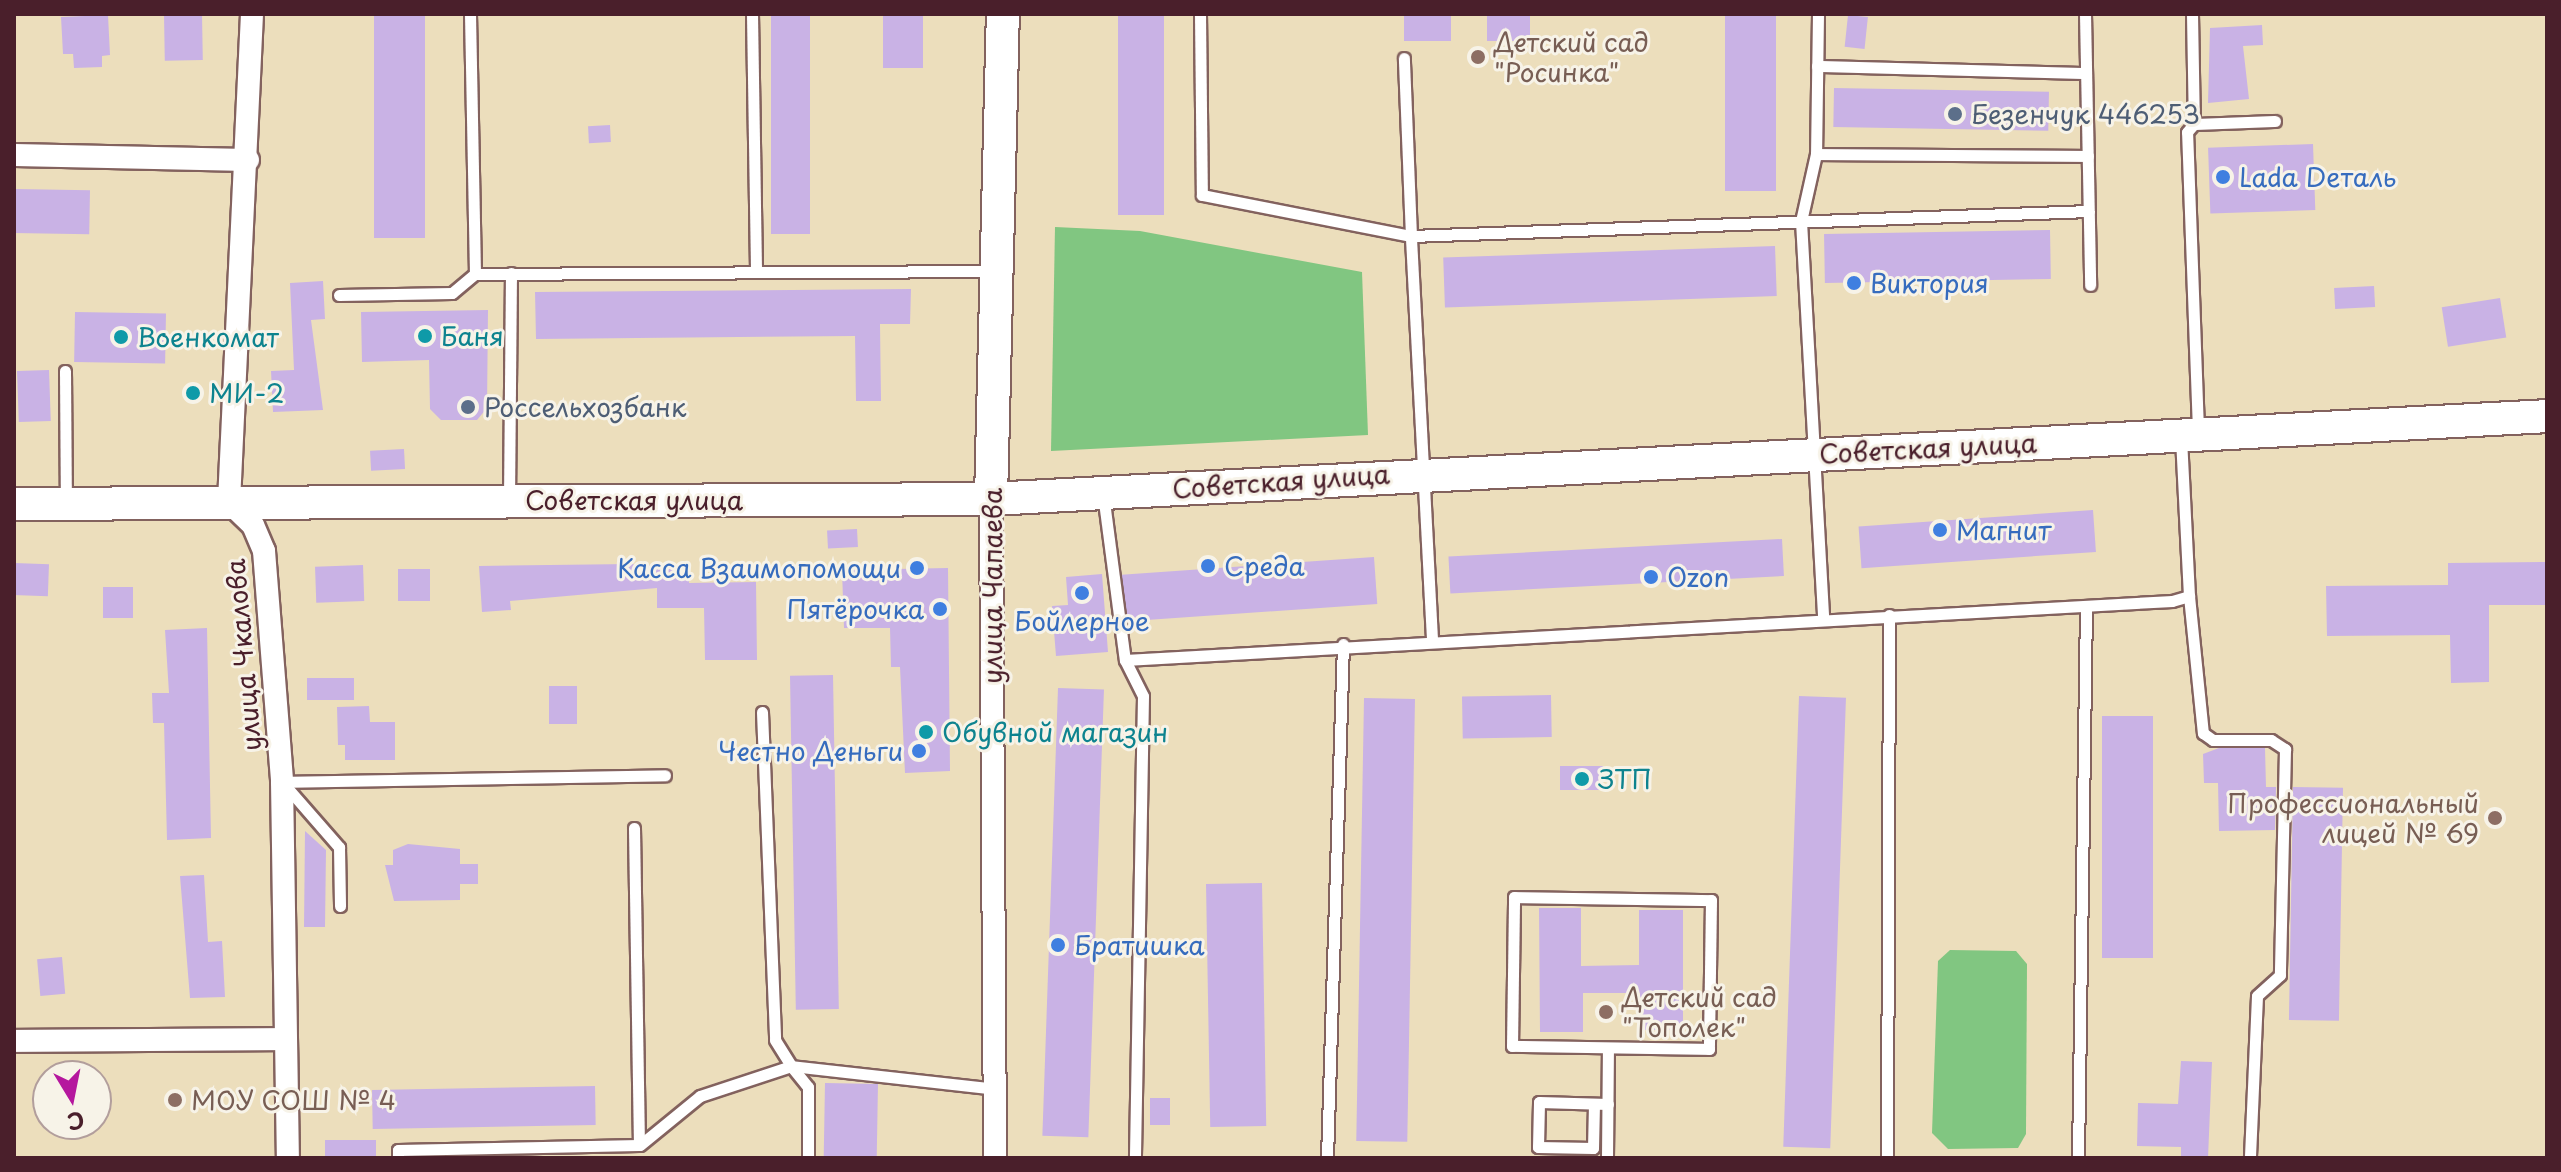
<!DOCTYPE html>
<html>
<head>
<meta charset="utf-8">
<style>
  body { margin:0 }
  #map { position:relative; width:2561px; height:1172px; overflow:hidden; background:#ecdebc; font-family:"Playpen Sans",sans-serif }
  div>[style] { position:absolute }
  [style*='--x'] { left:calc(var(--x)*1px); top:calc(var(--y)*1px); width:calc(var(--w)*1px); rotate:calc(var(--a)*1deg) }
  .green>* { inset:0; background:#81c681 }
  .building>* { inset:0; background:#c9b2e5; transform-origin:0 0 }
  .roads { filter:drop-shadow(2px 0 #83625e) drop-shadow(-2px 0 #83625e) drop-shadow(0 2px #83625e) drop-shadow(0 -2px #83625e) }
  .lane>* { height:11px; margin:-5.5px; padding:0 5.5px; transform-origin:5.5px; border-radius:5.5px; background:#fff }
  .street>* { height:22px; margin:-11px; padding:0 11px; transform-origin:11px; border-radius:11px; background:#fff }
  .secondary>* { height:32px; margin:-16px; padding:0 16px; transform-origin:16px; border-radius:16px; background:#fff }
  .dots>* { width:22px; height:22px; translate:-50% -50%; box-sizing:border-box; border:4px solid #f7f3e8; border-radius:50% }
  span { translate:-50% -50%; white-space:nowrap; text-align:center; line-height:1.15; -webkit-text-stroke:6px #f7f3e8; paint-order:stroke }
  .education-label { font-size:26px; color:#785e54 }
  .left { translate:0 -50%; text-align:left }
  .right { translate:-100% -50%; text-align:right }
  .service-label { font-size:26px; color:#4e5e75 }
  .shop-label { font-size:26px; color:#366cbe }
  .culture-label { font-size:26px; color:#0d838f }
  .street-label { font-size:26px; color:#4a1f2b }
  .frame { position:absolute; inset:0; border:16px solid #4a1f2b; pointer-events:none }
  .north { position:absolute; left:32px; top:1060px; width:80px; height:80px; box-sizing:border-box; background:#f7f3e8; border:2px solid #b29e9c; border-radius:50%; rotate:170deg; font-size:22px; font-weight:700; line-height:32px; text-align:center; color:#4a1f2b }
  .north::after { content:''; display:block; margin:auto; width:28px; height:36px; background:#b5179e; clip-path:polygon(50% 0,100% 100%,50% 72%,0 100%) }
</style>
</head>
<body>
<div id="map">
  <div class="green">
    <div style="clip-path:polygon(1055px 227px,1140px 231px,1362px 272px,1368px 435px,1051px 451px)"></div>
    <div style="clip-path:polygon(1950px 950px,2016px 951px,2027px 964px,2026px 1134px,2018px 1148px,1948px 1149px,1932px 1133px,1938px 961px)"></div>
  </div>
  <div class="building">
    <div style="left:202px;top:14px;width:46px;height:38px;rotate:89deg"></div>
    <div style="left:374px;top:14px;width:51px;height:224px"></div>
    <div style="left:771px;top:14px;width:39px;height:220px"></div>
    <div style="left:883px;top:14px;width:40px;height:54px"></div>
    <div style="left:1118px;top:14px;width:46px;height:201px"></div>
    <div style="left:1404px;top:14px;width:47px;height:27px"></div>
    <div style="left:1487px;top:14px;width:43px;height:27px"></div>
    <div style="left:1725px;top:14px;width:51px;height:177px"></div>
    <div style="clip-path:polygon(108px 15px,110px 55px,102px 56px,102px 67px,74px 68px,73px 54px,63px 54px,61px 17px)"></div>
    <div style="left:1848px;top:15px;width:20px;height:32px;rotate:6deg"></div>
    <div style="clip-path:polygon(2262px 25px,2263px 45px,2243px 46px,2249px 99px,2208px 103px,2210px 28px)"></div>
    <div style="left:1834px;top:88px;width:215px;height:39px;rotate:1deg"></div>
    <div style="left:610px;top:125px;width:17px;height:22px;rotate:87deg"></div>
    <div style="left:2313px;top:144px;width:66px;height:105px;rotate:88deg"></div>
    <div style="left:14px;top:189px;width:76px;height:44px;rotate:1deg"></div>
    <div style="left:2050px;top:230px;width:49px;height:226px;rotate:89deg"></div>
    <div style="left:1775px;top:246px;width:50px;height:332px;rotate:88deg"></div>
    <div style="clip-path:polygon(323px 281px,325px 319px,311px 320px,323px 410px,273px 412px,271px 371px,294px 370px,290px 283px)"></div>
    <div style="left:2374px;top:286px;width:21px;height:40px;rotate:87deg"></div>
    <div style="clip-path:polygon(911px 289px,910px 324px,880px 324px,881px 401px,856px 401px,855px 336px,536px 339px,535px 292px)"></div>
    <div style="left:2500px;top:298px;width:40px;height:59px;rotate:81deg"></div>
    <div style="clip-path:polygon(488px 310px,487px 408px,477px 420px,441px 420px,430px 409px,429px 360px,362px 362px,361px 312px)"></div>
    <div style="left:75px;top:312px;width:91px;height:50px;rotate:1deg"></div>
    <div style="left:49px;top:370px;width:51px;height:32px;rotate:88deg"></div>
    <div style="left:404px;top:449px;width:20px;height:34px;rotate:87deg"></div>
    <div style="left:2093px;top:510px;width:42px;height:235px;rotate:86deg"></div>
    <div style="left:857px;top:529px;width:18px;height:30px;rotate:87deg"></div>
    <div style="left:1782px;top:539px;width:37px;height:334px;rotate:87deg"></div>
    <div style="left:1374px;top:557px;width:47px;height:253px;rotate:86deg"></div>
    <div style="clip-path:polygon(2547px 562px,2547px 605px,2489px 605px,2489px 682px,2451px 683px,2450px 635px,2327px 636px,2326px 586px,2448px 585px,2448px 563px)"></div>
    <div style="left:14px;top:563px;width:35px;height:32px;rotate:2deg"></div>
    <div style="clip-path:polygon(631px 564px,689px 568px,689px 583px,756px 582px,757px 660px,705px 660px,704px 608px,657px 608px,657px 588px,510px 601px,511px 610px,482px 612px,479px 566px)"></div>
    <div style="left:363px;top:565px;width:36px;height:48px;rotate:88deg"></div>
    <div style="clip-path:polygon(948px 568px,950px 771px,905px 773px,900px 667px,891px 667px,890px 628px,844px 628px,842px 570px)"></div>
    <div style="left:430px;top:569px;width:32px;height:32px;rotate:90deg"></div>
    <div style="clip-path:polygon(1102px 574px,1108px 652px,1056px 656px,1052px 606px,1068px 605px,1066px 577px)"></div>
    <div style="left:103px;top:587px;width:30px;height:31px"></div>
    <div style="clip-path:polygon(207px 628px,211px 838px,167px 840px,164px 723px,153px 723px,152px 693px,169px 693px,165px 630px)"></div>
    <div style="left:833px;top:675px;width:334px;height:43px;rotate:89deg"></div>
    <div style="left:307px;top:678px;width:47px;height:22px"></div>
    <div style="left:549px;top:686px;width:28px;height:38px"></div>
    <div style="left:1058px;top:688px;width:46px;height:448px;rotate:2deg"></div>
    <div style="left:1551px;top:695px;width:42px;height:89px;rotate:89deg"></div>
    <div style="left:1799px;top:696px;width:47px;height:451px;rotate:2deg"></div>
    <div style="left:1364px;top:698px;width:51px;height:443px;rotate:1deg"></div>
    <div style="clip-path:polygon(369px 706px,370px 722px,395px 722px,395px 760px,345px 760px,345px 745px,338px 745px,337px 707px)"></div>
    <div style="left:2102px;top:716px;width:51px;height:242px"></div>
    <div style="clip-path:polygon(2219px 748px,2265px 748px,2266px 787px,2276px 787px,2275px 830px,2219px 831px,2218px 783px,2204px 783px,2203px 754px)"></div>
    <div style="left:1603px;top:766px;width:24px;height:43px;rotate:90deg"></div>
    <div style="left:2293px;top:787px;width:50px;height:233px;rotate:1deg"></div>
    <div style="clip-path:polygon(305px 831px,326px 850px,325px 927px,304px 927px)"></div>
    <div style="clip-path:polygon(408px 844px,460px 849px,460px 864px,478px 864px,478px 884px,460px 884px,460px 900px,394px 901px,385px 865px,393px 865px,393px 850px)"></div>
    <div style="clip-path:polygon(204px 875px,208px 942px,222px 941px,225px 997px,190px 998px,180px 876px)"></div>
    <div style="left:1262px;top:883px;width:243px;height:56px;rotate:89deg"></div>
    <div style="clip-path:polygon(1539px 908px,1581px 908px,1581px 966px,1639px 965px,1639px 910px,1683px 910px,1683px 1030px,1640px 1030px,1640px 993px,1583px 993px,1583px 1032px,1540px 1032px)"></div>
    <div style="left:62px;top:957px;width:37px;height:25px;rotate:85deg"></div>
    <div style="clip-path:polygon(2181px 1061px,2212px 1062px,2208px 1158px,2181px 1158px,2181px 1147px,2137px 1146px,2138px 1103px,2178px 1104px)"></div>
    <div style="left:825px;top:1083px;width:53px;height:75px;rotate:1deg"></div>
    <div style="left:595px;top:1086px;width:39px;height:223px;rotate:89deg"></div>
    <div style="left:1150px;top:1098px;width:20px;height:27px"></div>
    <div style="left:325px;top:1140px;width:51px;height:18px"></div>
  </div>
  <div class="roads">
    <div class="lane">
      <div style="--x:470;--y:14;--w:260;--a:88.9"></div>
      <div style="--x:475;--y:274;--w:519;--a:-0.33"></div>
      <div style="--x:752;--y:14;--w:258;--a:89.1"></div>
      <div style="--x:1200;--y:14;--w:181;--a:89.4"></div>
      <div style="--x:1202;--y:195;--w:213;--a:11.1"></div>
      <div style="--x:1411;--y:236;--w:178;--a:-92.3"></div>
      <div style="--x:1818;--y:14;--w:140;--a:90.8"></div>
      <div style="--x:1816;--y:154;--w:69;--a:102.6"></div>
      <div style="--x:1801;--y:221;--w:398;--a:86.8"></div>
      <div style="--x:2085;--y:14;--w:271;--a:88.9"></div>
      <div style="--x:2192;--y:14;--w:110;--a:89"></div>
      <div style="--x:1817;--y:66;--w:269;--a:1.5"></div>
      <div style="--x:1816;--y:154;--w:272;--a:0.4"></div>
      <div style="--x:339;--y:295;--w:113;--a:-1"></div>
      <div style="--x:452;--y:293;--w:30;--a:-40"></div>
      <div style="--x:65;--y:371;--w:131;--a:89.6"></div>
      <div style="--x:2198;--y:430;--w:298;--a:-92.1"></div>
      <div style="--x:2187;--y:132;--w:11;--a:-49"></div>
      <div style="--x:2194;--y:124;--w:81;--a:-2.1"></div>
      <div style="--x:1103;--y:494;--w:167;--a:82.5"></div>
      <div style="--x:1125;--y:660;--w:1049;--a:-3.23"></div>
      <div style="--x:2172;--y:601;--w:18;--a:-16"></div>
      <div style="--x:2189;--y:596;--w:157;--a:-92.9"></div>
      <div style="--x:509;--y:501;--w:228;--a:-89.5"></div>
      <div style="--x:2189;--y:596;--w:138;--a:84.2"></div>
      <div style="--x:2203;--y:733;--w:12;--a:35"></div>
      <div style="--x:2213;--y:740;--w:58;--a:0"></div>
      <div style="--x:2271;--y:740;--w:17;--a:33"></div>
      <div style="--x:2285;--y:749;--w:226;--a:91.3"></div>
      <div style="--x:2280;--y:975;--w:31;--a:138"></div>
      <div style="--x:2257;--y:996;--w:162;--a:92.5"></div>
      <div style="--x:1432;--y:639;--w:404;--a:-93"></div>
      <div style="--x:1411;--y:236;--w:678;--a:-2.11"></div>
      <div style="--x:1125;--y:660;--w:40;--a:63.4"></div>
      <div style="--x:1143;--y:696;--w:462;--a:91"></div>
      <div style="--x:762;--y:712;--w:328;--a:87.7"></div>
      <div style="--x:775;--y:1040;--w:31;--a:58"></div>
      <div style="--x:791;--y:1066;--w:206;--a:6.4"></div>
      <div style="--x:282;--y:782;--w:383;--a:-1"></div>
      <div style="--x:284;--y:784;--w:84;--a:48.9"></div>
      <div style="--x:339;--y:847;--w:59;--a:89"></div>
      <div style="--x:634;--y:828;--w:317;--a:89.1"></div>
      <div style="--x:1514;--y:897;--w:197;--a:0.9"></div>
      <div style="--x:1711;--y:900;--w:149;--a:90.8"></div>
      <div style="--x:1709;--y:1049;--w:197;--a:-179.1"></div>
      <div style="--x:1512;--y:1046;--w:149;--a:-89.2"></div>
      <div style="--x:1594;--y:1104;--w:44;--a:91.3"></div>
      <div style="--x:1593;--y:1148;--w:55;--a:-179"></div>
      <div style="--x:1538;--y:1147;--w:45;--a:-88.7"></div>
      <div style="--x:1539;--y:1102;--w:69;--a:1.7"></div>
      <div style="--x:640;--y:1145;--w:77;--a:-39.2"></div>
      <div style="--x:700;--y:1096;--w:96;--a:-18.2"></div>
      <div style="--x:791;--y:1066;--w:27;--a:51"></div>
      <div style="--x:808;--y:1087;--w:71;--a:90"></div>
      <div style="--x:398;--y:1158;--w:8;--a:-90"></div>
      <div style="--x:398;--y:1150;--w:241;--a:-1.2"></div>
      <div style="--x:1327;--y:1158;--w:514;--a:-88.22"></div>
      <div style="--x:1607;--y:1158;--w:110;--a:-89.5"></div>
      <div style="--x:1887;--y:1158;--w:543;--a:-89.79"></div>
      <div style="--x:2078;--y:1158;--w:552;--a:-89.17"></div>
    </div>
    <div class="street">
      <div style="--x:252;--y:14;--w:489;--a:92.7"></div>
      <div style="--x:229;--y:502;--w:33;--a:44"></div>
      <div style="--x:253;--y:525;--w:28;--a:67"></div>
      <div style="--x:264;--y:551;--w:232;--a:85.5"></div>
      <div style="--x:282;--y:782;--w:376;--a:89.1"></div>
      <div style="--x:14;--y:155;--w:234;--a:1.2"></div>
      <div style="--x:991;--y:499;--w:659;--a:89.65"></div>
      <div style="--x:14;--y:1041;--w:270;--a:-0.4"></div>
    </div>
    <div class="secondary">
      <div style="--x:991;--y:499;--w:485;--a:-88.6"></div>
      <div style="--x:14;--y:504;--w:977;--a:-0.29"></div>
      <div style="--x:991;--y:499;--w:1558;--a:-3.05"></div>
    </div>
  </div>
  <div class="dots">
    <div style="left:1478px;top:57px;background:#8d6e63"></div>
    <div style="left:1955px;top:114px;background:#5c6f8a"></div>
    <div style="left:2223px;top:177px;background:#3f7fe0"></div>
    <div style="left:1854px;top:283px;background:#3f7fe0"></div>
    <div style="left:425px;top:336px;background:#0f9aa8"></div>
    <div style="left:121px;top:337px;background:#0f9aa8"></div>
    <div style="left:193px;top:393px;background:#0f9aa8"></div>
    <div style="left:468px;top:407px;background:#5c6f8a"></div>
    <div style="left:1940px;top:530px;background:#3f7fe0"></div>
    <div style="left:1208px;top:566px;background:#3f7fe0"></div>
    <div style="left:917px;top:568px;background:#3f7fe0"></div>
    <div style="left:1651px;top:577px;background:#3f7fe0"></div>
    <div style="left:1082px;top:593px;background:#3f7fe0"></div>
    <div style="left:940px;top:609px;background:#3f7fe0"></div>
    <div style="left:926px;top:732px;background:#0f9aa8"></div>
    <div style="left:919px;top:751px;background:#3f7fe0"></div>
    <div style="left:1582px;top:779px;background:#0f9aa8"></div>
    <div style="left:2495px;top:818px;background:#8d6e63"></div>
    <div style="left:1058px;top:945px;background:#3f7fe0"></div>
    <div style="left:1606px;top:1012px;background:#8d6e63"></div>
    <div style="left:175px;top:1100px;background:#8d6e63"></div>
  </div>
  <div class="education-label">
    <span class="left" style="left:1494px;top:57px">Детский сад<br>"Росинка"</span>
    <span class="right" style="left:2479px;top:818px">Профессиональный<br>лицей № 69</span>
    <span class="left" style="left:1622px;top:1012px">Детский сад<br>"Тополек"</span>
    <span class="left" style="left:191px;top:1100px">МОУ СОШ № 4</span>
  </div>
  <div class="service-label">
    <span class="left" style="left:1971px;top:114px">Безенчук 446253</span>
    <span class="left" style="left:484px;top:407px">Россельхозбанк</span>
  </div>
  <div class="shop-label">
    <span class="left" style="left:2239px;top:177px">Lada Dеталь</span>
    <span class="left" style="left:1870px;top:283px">Виктория</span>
    <span class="left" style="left:1956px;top:530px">Магнит</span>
    <span class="left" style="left:1224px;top:566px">Среда</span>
    <span class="right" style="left:901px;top:568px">Касса Взаимопомощи</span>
    <span class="left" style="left:1667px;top:577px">Ozon</span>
    <span class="right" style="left:924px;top:609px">Пятёрочка</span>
    <span style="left:1082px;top:621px">Бойлерное</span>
    <span class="right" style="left:903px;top:751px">Честно Деньги</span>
    <span class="left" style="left:1074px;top:945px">Братишка</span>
  </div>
  <div class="culture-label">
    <span class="left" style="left:441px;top:336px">Баня</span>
    <span class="left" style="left:137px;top:337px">Военкомат</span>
    <span class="left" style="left:209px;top:393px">МИ-2</span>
    <span class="left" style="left:942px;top:732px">Обувной магазин</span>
    <span class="left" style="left:1598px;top:779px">ЗТП</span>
  </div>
  <div class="street-label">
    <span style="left:1928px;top:448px;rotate:-3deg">Советская улица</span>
    <span style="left:1281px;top:481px;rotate:-4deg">Советская улица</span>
    <span style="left:634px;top:500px">Советская улица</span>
    <span style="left:992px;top:586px;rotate:-90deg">улица Чапаева</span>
    <span style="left:243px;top:655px;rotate:-95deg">улица Чкалова</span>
  </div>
  <div class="frame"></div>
  <div class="north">С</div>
</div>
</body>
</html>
